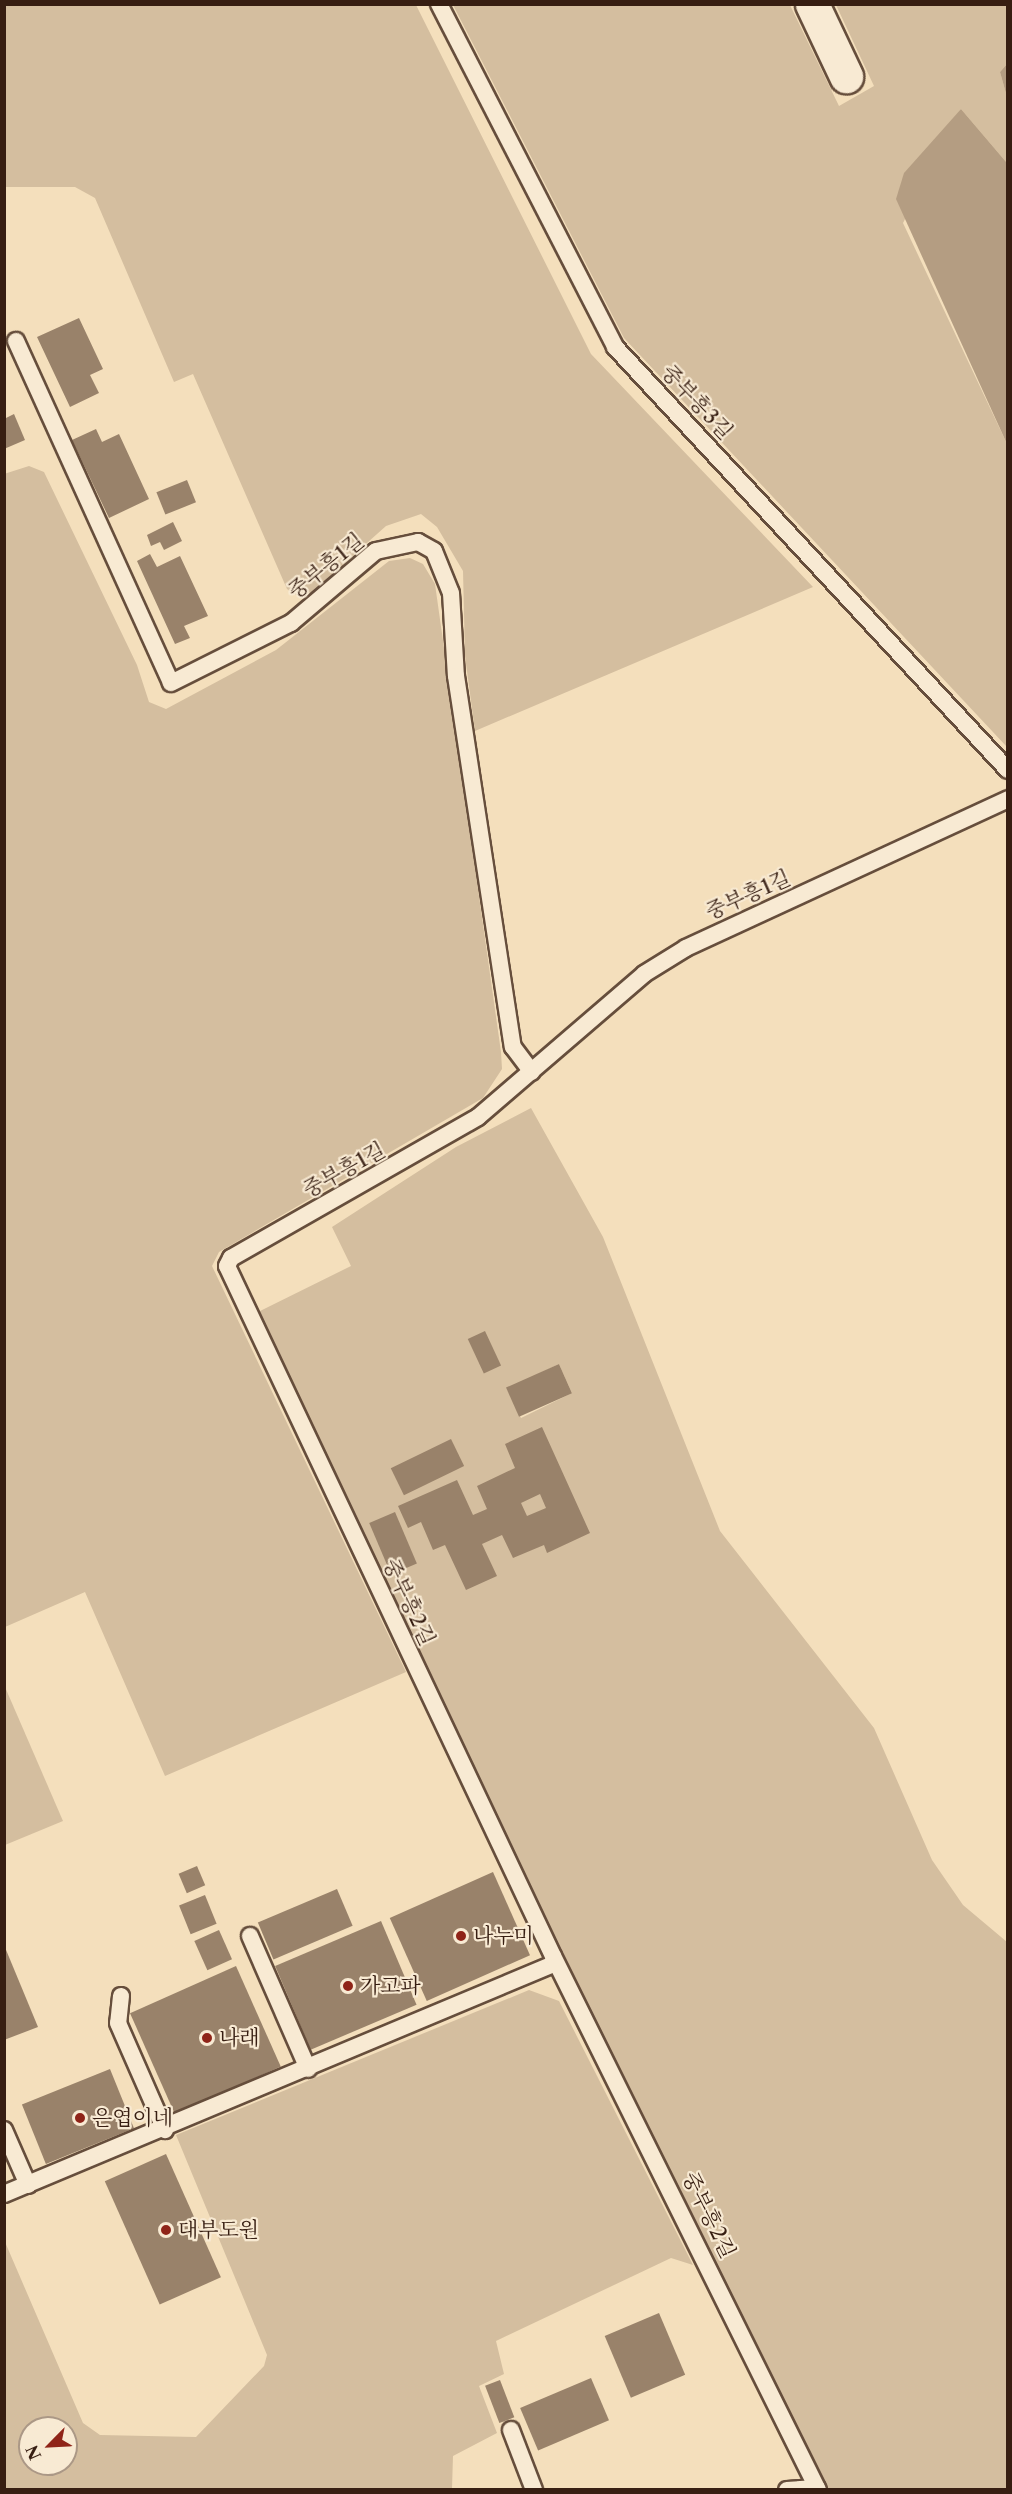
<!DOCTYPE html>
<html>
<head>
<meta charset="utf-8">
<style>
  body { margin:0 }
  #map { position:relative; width:1012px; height:2494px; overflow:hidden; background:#f4dfbc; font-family:"Libre Caslon Text","Noto Serif KR",serif }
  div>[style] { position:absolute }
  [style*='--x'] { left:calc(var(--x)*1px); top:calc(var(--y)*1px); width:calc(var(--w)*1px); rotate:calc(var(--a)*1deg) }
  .green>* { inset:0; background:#d4be9f }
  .water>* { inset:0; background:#b49d82 }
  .building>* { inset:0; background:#99826a; transform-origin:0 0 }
  .roads { filter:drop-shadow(2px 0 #664e3c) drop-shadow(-2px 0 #664e3c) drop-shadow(0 2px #664e3c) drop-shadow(0 -2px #664e3c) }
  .lane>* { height:16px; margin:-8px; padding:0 8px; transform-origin:8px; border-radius:8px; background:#f8ead3 }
  .street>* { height:33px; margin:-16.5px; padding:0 16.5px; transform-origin:16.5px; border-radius:16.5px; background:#f8ead3 }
  .dots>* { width:16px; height:16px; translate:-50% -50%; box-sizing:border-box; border:3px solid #f8ead3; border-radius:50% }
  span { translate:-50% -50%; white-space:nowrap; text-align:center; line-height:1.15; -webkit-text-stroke:4.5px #f8ead3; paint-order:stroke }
  .street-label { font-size:21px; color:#371e12 }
  .poi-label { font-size:21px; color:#371e12 }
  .left { translate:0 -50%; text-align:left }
  .frame { position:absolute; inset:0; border:6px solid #371e12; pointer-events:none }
  .north { position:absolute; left:18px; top:2416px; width:60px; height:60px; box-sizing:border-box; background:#f8ead3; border:2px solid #ab9886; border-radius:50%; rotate:246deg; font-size:16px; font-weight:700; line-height:24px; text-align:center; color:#371e12 }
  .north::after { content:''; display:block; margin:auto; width:21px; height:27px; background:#8f2418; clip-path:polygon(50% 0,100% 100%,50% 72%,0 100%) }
</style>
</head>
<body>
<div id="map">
  <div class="green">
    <div style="clip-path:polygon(5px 4px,416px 5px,591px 354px,813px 587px,475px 731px,465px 656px,463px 571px,437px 527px,421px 514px,386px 526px,312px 592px,298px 596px,287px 589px,193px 374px,174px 382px,95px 198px,75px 187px,5px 187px)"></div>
    <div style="clip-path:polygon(453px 5px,790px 5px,839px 106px,874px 86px,836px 5px,1007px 5px,1007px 64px,1000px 72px,1007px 97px,1007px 163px,961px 109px,903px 223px,1007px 444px,1007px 747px,624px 338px)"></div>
    <div style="clip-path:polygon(29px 466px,44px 472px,137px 665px,149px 702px,166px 709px,276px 650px,389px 561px,410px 558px,423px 564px,435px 584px,501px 1052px,502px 1069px,483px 1098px,219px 1252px,212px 1266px,406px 1672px,165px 1776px,85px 1592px,5px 1627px,4px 474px)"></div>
    <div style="clip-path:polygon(evenodd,531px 1108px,603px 1237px,720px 1531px,874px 1728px,932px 1860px,963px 1905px,1007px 1942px,1007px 2489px,827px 2489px,565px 1962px,256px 1313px,351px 1266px,332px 1227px,456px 1147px,531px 1108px,559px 1364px,572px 1393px,521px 1418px,507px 1389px,559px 1364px)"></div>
    <div style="clip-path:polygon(5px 1687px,63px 1821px,5px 1845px,4px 1845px)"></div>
    <div style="clip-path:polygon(evenodd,529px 1990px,559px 2001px,693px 2265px,671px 2258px,496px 2341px,504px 2374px,479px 2386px,497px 2433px,453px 2456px,452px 2489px,5px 2489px,5px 2242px,83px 2423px,100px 2435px,196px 2437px,264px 2366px,267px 2355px,176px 2135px,529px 1990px,30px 2428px,66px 2428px,66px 2464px,30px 2464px,30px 2428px)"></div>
  </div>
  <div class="water">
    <div style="clip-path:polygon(1007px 64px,1007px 97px,1000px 72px)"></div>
    <div style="clip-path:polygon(961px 109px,1007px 163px,1007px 444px,896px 199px,904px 173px)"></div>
  </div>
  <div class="building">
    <div style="clip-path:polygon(79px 318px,103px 369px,90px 375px,99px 393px,70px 407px,37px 337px)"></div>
    <div style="clip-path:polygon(14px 414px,25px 440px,4px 449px,4px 419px)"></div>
    <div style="clip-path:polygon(96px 429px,102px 442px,119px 434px,149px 499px,109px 518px,72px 440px)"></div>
    <div style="left:187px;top:480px;width:24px;height:33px;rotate:68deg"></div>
    <div style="clip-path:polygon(173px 522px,182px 541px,164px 550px,160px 542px,151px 546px,147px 535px)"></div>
    <div style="clip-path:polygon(150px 554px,157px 567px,180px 556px,208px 616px,184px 626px,190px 638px,175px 644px,137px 561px)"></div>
    <div style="left:485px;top:1331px;width:38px;height:19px;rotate:65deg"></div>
    <div style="left:559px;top:1364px;width:32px;height:58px;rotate:66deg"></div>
    <div style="clip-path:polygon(evenodd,542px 1427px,590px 1533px,547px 1553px,544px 1545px,513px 1558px,502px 1535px,482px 1544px,497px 1576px,466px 1590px,445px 1545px,433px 1550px,421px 1522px,408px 1528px,398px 1506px,457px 1480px,473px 1515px,487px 1509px,477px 1486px,515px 1468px,505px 1444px,542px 1427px,540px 1494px,546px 1508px,527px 1516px,521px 1503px,540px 1494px)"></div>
    <div style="left:451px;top:1439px;width:30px;height:67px;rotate:64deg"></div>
    <div style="left:395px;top:1512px;width:56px;height:28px;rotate:67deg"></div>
    <div style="left:197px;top:1866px;width:21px;height:20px;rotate:67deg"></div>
    <div style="left:493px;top:1872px;width:91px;height:113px;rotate:66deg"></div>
    <div style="left:337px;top:1889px;width:40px;height:86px;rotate:67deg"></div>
    <div style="left:205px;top:1895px;width:31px;height:28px;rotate:68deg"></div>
    <div style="left:381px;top:1921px;width:91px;height:115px;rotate:67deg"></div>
    <div style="left:219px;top:1930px;width:32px;height:27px;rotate:66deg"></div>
    <div style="clip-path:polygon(4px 1945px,38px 2027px,4px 2040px)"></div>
    <div style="left:236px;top:1966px;width:110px;height:116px;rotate:66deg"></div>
    <div style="left:110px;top:2069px;width:64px;height:95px;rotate:68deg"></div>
    <div style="left:166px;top:2154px;width:135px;height:67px;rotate:66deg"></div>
    <div style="left:659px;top:2313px;width:67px;height:59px;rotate:67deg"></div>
    <div style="left:591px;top:2378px;width:46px;height:77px;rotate:67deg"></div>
    <div style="left:500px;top:2380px;width:40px;height:16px;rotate:69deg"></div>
  </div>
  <div class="roads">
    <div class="lane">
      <div style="--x:439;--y:4;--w:386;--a:62.8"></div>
      <div style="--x:615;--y:347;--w:577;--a:47.11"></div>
      <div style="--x:16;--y:341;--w:375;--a:65.6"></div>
      <div style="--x:171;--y:683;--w:134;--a:-26.6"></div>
      <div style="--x:291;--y:623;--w:111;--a:-40.3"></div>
      <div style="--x:376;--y:551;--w:43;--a:-12.1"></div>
      <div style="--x:418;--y:542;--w:18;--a:29"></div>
      <div style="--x:434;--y:551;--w:45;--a:68"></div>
      <div style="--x:451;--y:593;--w:83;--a:86.6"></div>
      <div style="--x:456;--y:676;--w:375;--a:81.3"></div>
      <div style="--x:513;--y:1047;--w:31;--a:53"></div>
      <div style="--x:250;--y:1936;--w:145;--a:66.4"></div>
      <div style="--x:121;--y:1996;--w:27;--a:96"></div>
      <div style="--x:118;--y:2023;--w:117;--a:66.3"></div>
      <div style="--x:4;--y:2130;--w:60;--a:66.4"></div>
      <div style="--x:4;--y:2194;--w:598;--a:-22.71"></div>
      <div style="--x:511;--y:2430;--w:64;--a:69"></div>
      <div style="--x:787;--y:2490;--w:30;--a:-4"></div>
      <div style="--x:818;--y:2490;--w:596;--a:-116.39"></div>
      <div style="--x:553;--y:1956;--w:763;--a:-115.29"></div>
      <div style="--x:227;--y:1266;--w:9;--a:-63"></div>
      <div style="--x:231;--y:1258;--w:284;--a:-29.7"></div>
      <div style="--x:478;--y:1117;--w:219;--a:-40.7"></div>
      <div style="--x:644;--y:974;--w:49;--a:-31.8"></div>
      <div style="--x:686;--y:948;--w:355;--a:-24.8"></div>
    </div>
    <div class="street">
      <div style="--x:812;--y:4;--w:80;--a:64.7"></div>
    </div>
  </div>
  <div class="dots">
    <div style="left:461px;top:1936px;background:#8f2418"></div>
    <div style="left:348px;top:1986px;background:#8f2418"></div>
    <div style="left:207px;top:2038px;background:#8f2418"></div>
    <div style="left:80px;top:2118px;background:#8f2418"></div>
    <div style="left:166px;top:2230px;background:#8f2418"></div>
  </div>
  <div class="street-label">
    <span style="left:697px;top:402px;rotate:47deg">중부흥3길</span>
    <span style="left:326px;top:566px;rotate:-39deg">중부흥1길</span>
    <span style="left:748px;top:895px;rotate:-24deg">중부흥1길</span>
    <span style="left:344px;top:1170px;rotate:-29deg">중부흥1길</span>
    <span style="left:409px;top:1602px;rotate:65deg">중부흥2길</span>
    <span style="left:709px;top:2215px;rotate:64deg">중부흥2길</span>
  </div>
  <div class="poi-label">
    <span class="left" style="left:473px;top:1936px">나누미</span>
    <span class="left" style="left:360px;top:1986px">가고파</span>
    <span class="left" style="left:219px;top:2038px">나래</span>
    <span class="left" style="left:92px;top:2118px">은엽이네</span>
    <span class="left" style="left:178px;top:2230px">대부도원</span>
  </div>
  <div class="frame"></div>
  <div class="north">N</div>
</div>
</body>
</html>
